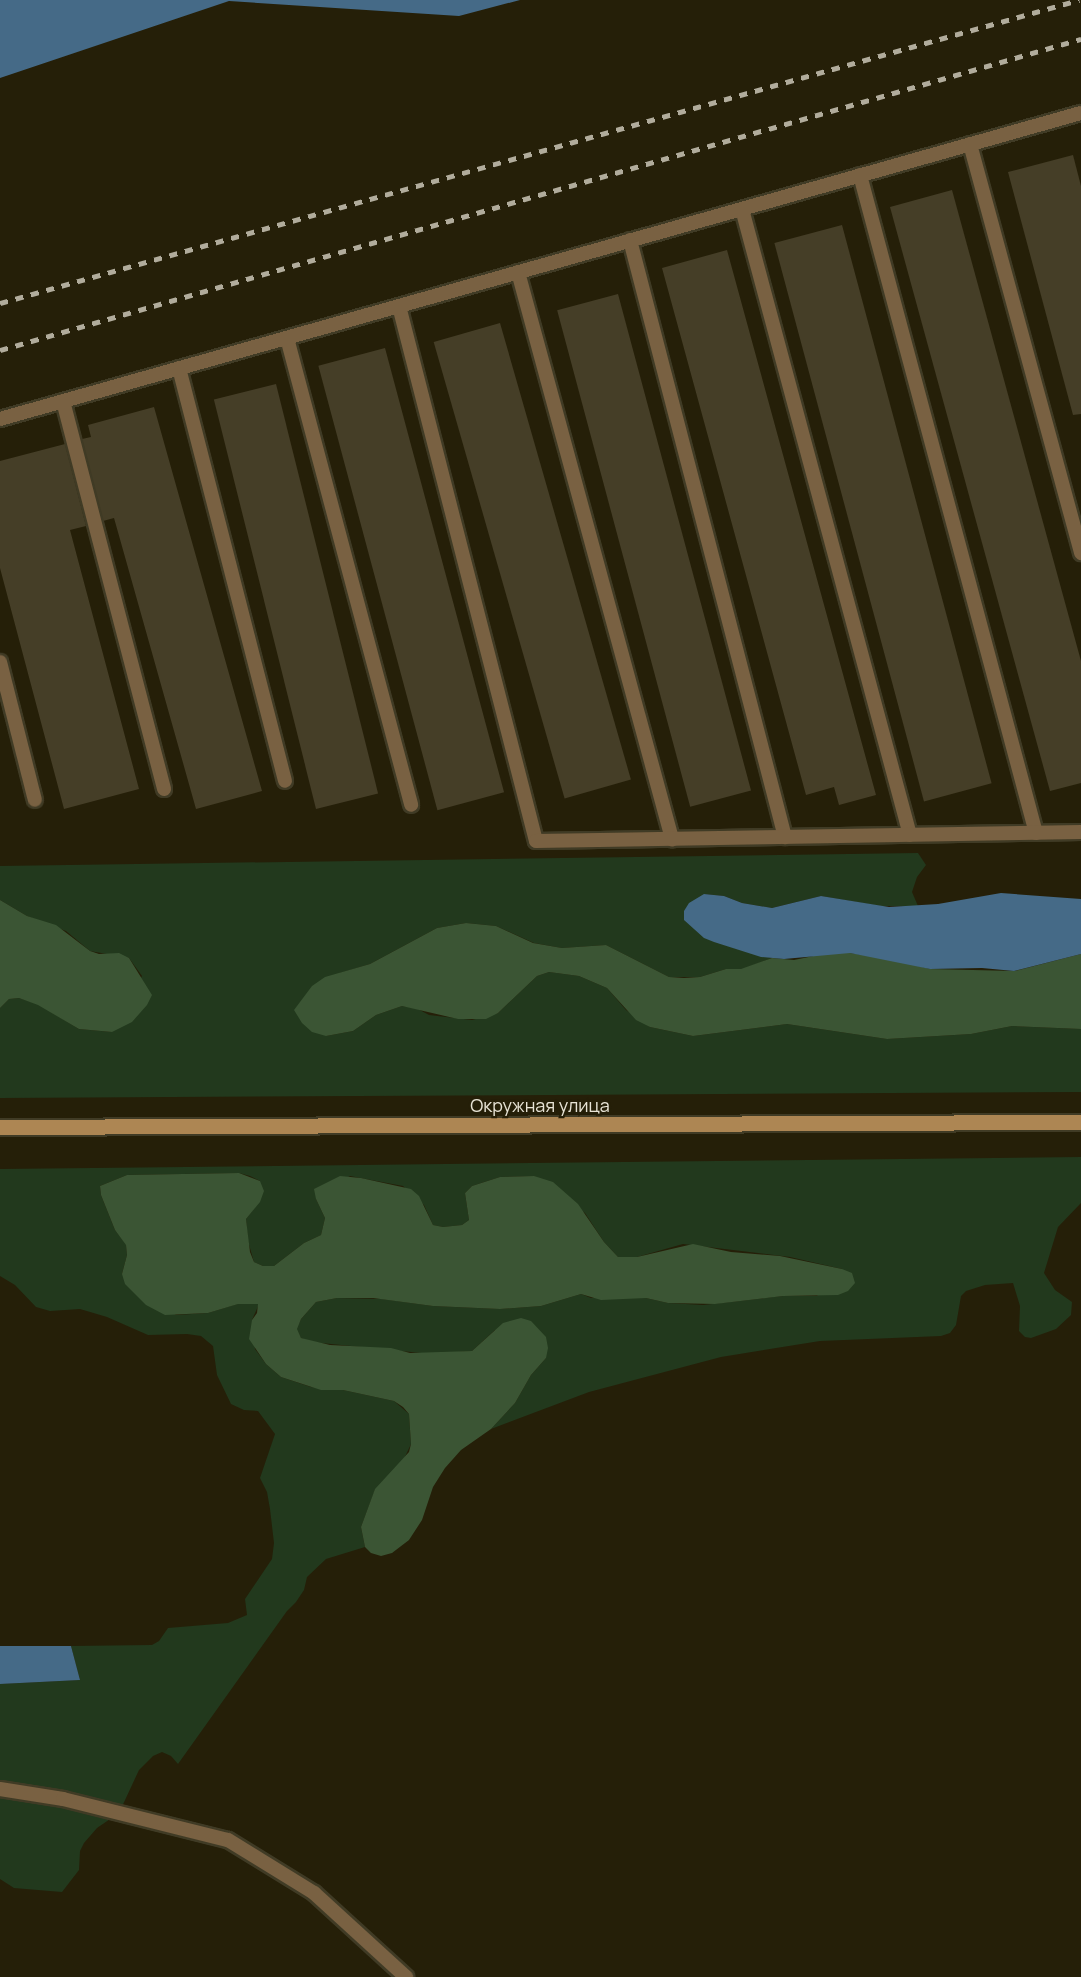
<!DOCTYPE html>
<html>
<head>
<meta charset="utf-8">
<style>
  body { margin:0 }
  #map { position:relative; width:1081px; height:1977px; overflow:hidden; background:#251f08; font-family:Manrope,sans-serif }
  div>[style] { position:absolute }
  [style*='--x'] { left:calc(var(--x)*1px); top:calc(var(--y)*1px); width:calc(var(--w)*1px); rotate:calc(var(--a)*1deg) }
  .green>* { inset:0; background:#22391d }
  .forest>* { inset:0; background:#3b5534 }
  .water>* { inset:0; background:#456a87 }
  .building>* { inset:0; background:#453e27; transform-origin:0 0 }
  .roads { filter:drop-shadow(2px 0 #403b25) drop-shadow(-2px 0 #403b25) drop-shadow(0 2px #403b25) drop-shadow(0 -2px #403b25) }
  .service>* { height:14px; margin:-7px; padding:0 7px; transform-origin:7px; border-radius:7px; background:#796142 }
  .secondary>* { height:15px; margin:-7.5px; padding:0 7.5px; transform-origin:7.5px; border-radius:7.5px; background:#ad8653 }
  .rail>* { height:4.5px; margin-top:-2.25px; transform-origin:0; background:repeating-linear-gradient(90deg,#b1ac9c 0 8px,transparent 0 16px) }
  span { translate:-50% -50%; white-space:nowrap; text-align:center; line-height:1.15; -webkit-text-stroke:4.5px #251f08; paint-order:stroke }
  .street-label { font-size:18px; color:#e8e4d6 }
</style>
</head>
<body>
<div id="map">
  <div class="green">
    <div style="clip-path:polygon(918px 853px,926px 865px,917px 877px,912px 892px,918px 906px,880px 906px,821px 896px,772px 908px,742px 903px,724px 896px,704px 894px,734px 948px,772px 958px,741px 970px,726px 969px,700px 977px,669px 977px,606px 945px,562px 948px,534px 943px,496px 926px,466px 923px,437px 928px,370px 964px,340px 973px,326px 1036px,353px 1031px,376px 1015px,402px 1006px,416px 1008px,429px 1015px,472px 1020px,498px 1013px,537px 976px,549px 972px,579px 976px,607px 988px,626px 1010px,650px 1027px,693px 1036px,787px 1024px,887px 1039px,971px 1034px,1012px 1026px,1081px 1029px,1081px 1092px,0 1098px,0 1008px,9px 999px,19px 998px,38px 1004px,79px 1029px,112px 1032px,142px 976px,129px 958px,90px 951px,66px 931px,27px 916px,0 900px,0 866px)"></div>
    <div style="clip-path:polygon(1081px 1157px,1081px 1203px,1058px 1227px,1044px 1273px,1055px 1290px,1072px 1302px,1071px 1315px,1056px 1329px,1031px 1338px,1025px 1337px,1019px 1331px,1020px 1306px,1013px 1283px,985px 1285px,966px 1291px,961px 1296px,956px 1325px,950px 1333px,941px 1336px,820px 1341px,721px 1357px,589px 1392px,491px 1429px,515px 1403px,531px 1375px,546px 1358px,495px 1330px,472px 1351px,431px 1354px,311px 1342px,301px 1338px,296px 1329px,301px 1319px,316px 1302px,337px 1298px,382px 1299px,433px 1306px,500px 1309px,541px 1306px,581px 1294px,591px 1298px,646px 1298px,668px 1303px,703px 1305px,783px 1296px,817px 1296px,842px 1269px,790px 1257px,683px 1244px,637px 1257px,618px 1257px,604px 1242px,585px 1213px,534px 1176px,500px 1177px,472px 1186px,465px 1193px,469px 1220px,462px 1225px,443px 1227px,433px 1225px,424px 1205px,403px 1186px,350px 1176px,316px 1199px,325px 1218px,321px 1235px,304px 1243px,274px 1266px,263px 1266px,254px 1262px,248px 1241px,246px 1219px,253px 1210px,260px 1181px,250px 1176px,239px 1173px,127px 1175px,100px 1186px,101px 1195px,115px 1230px,126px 1244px,127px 1255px,122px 1274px,176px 1315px,208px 1313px,237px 1304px,259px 1304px,252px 1320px,255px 1349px,266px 1364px,281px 1377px,311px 1387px,343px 1390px,394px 1401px,409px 1414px,411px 1444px,403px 1461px,375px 1490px,361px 1527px,365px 1547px,326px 1559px,307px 1577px,304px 1590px,296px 1602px,287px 1611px,178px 1764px,171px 1756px,162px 1752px,153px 1756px,139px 1770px,119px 1813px,97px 1828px,84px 1843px,80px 1851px,79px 1870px,62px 1892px,14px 1888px,0 1879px,0 1684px,80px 1680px,71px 1646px,152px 1645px,159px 1641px,168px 1628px,228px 1623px,247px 1615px,245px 1599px,272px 1559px,274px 1543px,270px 1509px,267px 1492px,260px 1478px,275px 1434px,258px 1411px,244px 1410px,231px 1404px,217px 1375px,213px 1346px,201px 1336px,187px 1334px,148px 1335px,107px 1317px,80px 1309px,50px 1311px,36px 1307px,15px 1285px,0 1276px,0 1169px)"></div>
  </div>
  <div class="forest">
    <div style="clip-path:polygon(0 900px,27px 916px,56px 925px,90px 951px,99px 954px,119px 953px,129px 958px,152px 995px,147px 1005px,132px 1022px,112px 1032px,79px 1029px,38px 1005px,19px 998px,9px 999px,0 1008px)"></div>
    <div style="clip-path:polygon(466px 923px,496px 926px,533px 943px,562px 948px,606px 945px,669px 977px,684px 978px,700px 977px,726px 969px,741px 969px,772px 958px,794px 960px,828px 953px,850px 953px,891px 959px,930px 969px,1015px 971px,1081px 954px,1081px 1029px,1012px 1026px,971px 1034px,887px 1039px,787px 1024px,693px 1036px,650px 1027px,636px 1020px,607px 988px,579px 976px,549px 972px,537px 976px,498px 1013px,486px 1019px,458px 1019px,402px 1006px,376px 1015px,353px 1031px,326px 1036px,312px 1032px,302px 1023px,294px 1010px,312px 986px,325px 977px,370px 964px,437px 928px)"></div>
    <div style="clip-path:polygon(239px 1173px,260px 1181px,264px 1191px,260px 1202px,246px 1219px,250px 1252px,254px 1262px,263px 1266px,274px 1266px,304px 1243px,321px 1235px,325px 1218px,316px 1199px,314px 1189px,340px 1176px,361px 1178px,411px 1189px,419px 1196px,433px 1225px,443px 1227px,462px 1225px,469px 1220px,465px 1193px,472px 1186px,500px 1177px,534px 1176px,553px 1182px,578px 1204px,604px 1242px,618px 1257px,637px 1257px,693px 1244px,731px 1252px,780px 1256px,842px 1269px,852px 1273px,855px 1283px,848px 1291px,838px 1295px,783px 1296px,715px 1304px,668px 1303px,646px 1298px,601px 1300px,581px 1294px,541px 1306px,500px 1309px,433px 1306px,373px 1298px,337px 1298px,316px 1302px,301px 1319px,297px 1329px,301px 1338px,330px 1345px,391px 1348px,410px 1353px,472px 1351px,503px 1323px,521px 1318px,531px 1321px,546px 1337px,548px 1348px,546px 1358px,531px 1375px,515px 1403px,491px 1429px,461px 1450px,445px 1468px,433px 1487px,422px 1520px,409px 1540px,392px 1553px,381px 1556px,371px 1553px,365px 1547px,361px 1527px,375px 1489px,409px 1452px,411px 1444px,409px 1414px,403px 1407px,394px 1401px,343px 1390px,321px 1390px,281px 1377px,266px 1364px,249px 1339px,252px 1320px,257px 1313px,258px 1304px,238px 1304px,208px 1313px,165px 1315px,146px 1305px,125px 1284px,122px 1274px,127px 1255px,126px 1245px,115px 1230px,101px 1195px,100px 1186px,127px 1175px)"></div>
  </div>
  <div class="water">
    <div style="clip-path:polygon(0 0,520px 0,459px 16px,229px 1px,0 78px)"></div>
    <div style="clip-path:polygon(1001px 893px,1081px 899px,1081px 954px,1014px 971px,982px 968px,930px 969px,850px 953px,784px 959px,761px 957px,714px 942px,704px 938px,684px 920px,684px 911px,689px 903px,704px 894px,724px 896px,742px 903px,772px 908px,821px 896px,889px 907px,938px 904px)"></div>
    <div style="clip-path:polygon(0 1646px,71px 1646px,80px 1680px,0 1684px)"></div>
  </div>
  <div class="building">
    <div style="clip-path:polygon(1073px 155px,1081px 186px,1081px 414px,1073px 415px,1008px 172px)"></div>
    <div style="clip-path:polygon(952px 190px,1081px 661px,1081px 783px,1050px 791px,890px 207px)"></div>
    <div style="left:842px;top:225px;width:578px;height:70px;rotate:75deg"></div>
    <div style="clip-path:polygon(727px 250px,876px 795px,839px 805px,834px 787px,806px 795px,662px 268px)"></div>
    <div style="left:618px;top:294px;width:514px;height:63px;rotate:75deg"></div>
    <div style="left:500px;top:323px;width:475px;height:69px;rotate:74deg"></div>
    <div style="left:385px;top:348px;width:460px;height:69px;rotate:75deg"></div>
    <div style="left:276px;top:384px;width:422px;height:64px;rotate:76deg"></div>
    <div style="clip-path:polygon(154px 407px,262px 791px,196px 809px,114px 518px,103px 521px,82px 439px,91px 437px,88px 425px)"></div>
    <div style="clip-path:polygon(65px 444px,86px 526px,70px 530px,139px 789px,64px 809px,0 568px,0 461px)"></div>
  </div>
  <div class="roads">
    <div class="service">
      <div style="--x:970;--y:144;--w:424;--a:74.8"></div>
      <div style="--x:860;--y:175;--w:681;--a:75.03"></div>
      <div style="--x:742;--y:209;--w:648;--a:74.98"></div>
      <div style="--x:630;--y:240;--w:617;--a:75.45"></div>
      <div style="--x:518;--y:272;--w:588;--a:74.8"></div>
      <div style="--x:399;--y:306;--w:552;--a:75.64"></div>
      <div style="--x:536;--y:841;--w:545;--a:-0.95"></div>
      <div style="--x:287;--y:338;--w:483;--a:75.1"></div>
      <div style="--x:179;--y:368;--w:426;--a:75.6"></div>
      <div style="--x:63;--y:401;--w:401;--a:75.4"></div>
      <div style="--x:0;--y:419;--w:1123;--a:-15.81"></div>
      <div style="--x:0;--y:662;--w:142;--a:75.8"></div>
      <div style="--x:0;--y:1789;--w:64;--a:9"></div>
      <div style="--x:63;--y:1799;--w:170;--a:14"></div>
      <div style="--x:228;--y:1840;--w:101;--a:31.6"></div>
      <div style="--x:314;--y:1893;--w:125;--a:42.4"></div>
    </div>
    <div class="secondary">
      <div style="--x:0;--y:1127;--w:1081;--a:-0.27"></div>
    </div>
  </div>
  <div class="rail">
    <div style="--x:0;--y:303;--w:1121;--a:-15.69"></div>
    <div style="--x:0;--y:350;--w:1125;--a:-16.05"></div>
  </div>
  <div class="street-label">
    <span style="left:540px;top:1105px">Окружная улица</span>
  </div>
</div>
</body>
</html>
